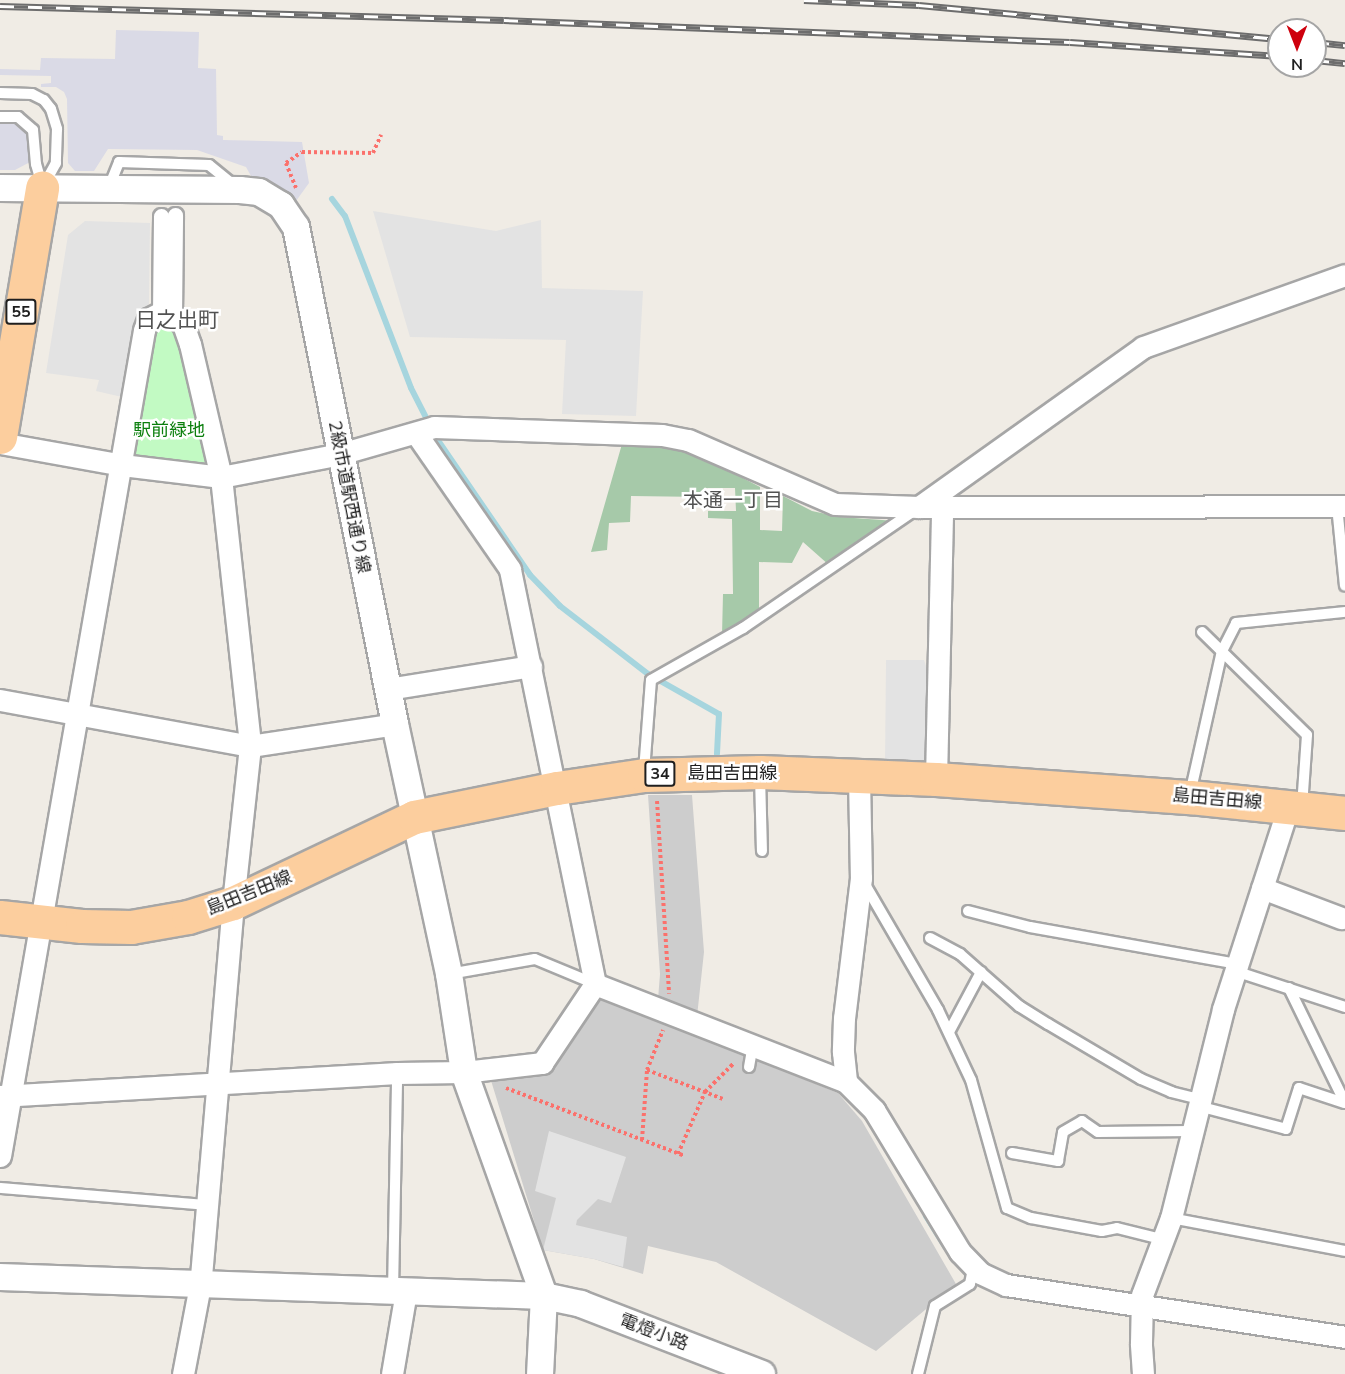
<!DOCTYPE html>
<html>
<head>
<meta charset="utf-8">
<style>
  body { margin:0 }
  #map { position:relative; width:1345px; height:1374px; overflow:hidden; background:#f0ece5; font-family:"Nunito Sans","Noto Sans JP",sans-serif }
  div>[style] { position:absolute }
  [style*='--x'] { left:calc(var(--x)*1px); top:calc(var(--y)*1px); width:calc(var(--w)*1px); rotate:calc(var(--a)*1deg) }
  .religious>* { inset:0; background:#cdcdcd }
  .cemetery>* { inset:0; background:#a6c9a9 }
  .park>* { inset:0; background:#c2fac3 }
  .parking>* { inset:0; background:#e3e3e3 }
  .plaza>* { inset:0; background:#dadae6 }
  .stream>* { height:6px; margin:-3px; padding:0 3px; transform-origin:3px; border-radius:3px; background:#a6d5de }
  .path>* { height:4px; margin-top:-2px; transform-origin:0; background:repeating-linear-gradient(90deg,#fb716c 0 3px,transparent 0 6px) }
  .roads { filter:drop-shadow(2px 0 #a6a6a6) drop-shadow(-2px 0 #a6a6a6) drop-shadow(0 2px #a6a6a6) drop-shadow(0 -2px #a6a6a6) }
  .service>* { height:10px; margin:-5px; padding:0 5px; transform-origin:5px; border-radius:5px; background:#fff }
  .pedestrian>* { height:15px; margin:-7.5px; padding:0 7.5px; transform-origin:7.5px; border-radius:7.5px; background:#fff }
  .minor>* { height:21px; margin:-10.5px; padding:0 10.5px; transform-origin:10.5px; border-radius:10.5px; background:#fff }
  .tertiary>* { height:26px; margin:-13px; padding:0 13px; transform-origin:13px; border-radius:13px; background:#fff }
  .primary>* { height:33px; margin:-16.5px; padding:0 16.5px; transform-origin:16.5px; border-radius:16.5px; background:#fcce9e }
  .rail>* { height:7px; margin-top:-3.5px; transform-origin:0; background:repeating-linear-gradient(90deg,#fff 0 14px,#6d6d6d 0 28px); box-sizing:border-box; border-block:2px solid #6d6d6d }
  span { translate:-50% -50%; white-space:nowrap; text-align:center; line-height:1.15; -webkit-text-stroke:5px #fff; paint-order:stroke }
  .shield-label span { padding:2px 4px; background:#fff; border:2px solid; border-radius:4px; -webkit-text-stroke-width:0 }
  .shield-label { font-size:16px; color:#1f1f1f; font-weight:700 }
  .park-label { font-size:18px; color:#0b7f0d }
  .street-label { font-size:18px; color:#1f1f1f }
  .neighbourhood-label { font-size:20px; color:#525252 }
  .quarter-label { font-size:21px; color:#525252 }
  .north { position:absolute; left:1267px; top:18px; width:60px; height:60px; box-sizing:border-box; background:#fff; border:2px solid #a5a5a5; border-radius:50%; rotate:180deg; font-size:16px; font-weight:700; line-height:24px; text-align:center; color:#1f1f1f }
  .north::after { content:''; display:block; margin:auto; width:21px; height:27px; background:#ce000d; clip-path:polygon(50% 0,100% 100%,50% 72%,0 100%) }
</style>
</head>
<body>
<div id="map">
  <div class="religious">
    <div style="clip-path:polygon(648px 795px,692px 795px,704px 952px,695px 1035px,838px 1093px,862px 1121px,956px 1284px,876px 1351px,716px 1262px,648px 1246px,643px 1274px,594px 1259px,543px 1250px,489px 1074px,554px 1066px,598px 991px,657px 1012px,660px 974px)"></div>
  </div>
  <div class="cemetery">
    <div style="clip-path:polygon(622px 444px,663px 445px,689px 450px,760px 487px,760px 530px,782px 531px,783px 496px,812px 511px,840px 517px,896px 521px,829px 565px,803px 542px,792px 563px,759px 562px,759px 611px,722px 635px,723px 594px,733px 594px,732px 519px,708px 518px,708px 511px,736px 511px,735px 488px,704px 488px,704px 497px,631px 496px,630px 522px,609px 523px,607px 550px,591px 552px)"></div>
  </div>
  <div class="park">
    <div style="clip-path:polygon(171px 323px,179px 328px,212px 458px,202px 471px,134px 463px,129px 454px,151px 331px,160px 324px)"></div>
  </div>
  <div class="parking">
    <div style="clip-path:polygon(373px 211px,496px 231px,541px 220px,542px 288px,643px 291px,636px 416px,562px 414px,566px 340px,410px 337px)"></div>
    <div style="clip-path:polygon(85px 221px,150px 223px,149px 304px,137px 312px,122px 397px,96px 391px,99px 380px,46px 373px,68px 235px)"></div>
    <div style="clip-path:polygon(886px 660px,924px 660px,931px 681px,927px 761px,885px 761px)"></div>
    <div style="clip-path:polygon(549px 1131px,626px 1157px,611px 1203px,598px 1199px,577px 1220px,576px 1225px,627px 1237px,623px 1267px,594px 1259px,543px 1250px,556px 1198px,535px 1191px)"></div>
  </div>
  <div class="plaza">
    <div style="clip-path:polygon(116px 30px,199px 32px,198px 68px,216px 69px,217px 135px,223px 136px,223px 140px,302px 142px,309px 183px,296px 201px,279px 186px,251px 176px,246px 167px,197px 150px,108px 149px,94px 171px,75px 171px,68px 163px,67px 99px,64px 92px,56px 87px,41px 87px,41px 84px,51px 83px,51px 76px,0 75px,0 69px,40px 70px,41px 58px,115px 59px)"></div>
    <div style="clip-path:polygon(0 122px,16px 122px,30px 132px,32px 161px,15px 170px,0 170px)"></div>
  </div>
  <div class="stream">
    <div style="--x:332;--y:199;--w:21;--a:53"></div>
    <div style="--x:345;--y:216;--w:184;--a:69"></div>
    <div style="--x:411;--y:388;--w:57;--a:63"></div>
    <div style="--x:437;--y:439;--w:165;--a:55.6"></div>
    <div style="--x:530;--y:575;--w:43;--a:45.9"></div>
    <div style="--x:560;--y:606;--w:111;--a:37.7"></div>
    <div style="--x:648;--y:674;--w:81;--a:29.4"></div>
    <div style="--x:719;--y:714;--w:40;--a:92.9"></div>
    <div style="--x:926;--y:1216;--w:38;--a:58"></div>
  </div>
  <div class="path">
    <div style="--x:296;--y:188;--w:27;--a:-112"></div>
    <div style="--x:286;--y:163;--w:19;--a:-35"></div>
    <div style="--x:302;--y:152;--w:71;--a:0.8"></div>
    <div style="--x:373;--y:153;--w:20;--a:-66"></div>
    <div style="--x:657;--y:801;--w:193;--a:86.4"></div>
    <div style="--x:647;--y:1070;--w:81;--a:20.9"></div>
    <div style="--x:506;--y:1088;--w:191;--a:20.8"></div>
    <div style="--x:642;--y:1140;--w:70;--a:-85.9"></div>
    <div style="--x:647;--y:1070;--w:43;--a:-68.2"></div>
    <div style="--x:678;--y:1154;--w:68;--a:-66.5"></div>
    <div style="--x:705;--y:1092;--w:41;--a:-45"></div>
  </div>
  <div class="roads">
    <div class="service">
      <div style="--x:0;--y:93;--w:32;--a:2"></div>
      <div style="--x:32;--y:94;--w:13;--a:27"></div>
      <div style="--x:44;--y:100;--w:11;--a:52"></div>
      <div style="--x:51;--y:109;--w:21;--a:73"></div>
      <div style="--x:57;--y:129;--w:34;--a:92"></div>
      <div style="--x:56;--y:163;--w:25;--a:119"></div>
      <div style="--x:0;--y:117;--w:18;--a:0"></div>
      <div style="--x:18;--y:117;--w:20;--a:41"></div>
      <div style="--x:33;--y:130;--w:34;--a:85"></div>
      <div style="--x:36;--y:164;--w:22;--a:74"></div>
      <div style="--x:109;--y:187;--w:27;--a:-68"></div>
      <div style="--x:119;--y:162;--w:90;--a:1.9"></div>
      <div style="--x:209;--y:165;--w:32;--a:39"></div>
      <div style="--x:1337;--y:506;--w:80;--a:84.3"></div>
      <div style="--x:1202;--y:632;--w:147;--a:44.4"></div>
      <div style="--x:1307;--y:735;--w:71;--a:94"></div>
      <div style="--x:644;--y:771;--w:91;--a:-85.6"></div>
      <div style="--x:651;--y:680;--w:106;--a:-29.5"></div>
      <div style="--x:743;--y:628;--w:211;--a:-34.4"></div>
      <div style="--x:760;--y:776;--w:75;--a:88.5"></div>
      <div style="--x:1190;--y:794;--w:147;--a:-77.4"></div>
      <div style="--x:1222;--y:651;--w:31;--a:-63"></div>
      <div style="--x:1236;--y:623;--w:110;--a:-5.8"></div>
      <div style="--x:863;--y:881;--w:149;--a:59.8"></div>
      <div style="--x:938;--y:1010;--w:77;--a:64.8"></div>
      <div style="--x:971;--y:1080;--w:133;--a:74.3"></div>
      <div style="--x:1007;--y:1208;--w:26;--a:23"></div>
      <div style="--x:1031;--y:1218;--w:72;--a:10.4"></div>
      <div style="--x:1102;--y:1231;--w:15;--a:-11"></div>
      <div style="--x:1117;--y:1228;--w:45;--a:14"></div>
      <div style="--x:968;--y:911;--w:64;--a:14.5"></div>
      <div style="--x:1030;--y:927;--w:210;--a:10.1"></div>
      <div style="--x:930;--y:938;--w:34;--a:28"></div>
      <div style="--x:960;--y:954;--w:79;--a:41.4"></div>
      <div style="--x:1019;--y:1006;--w:34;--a:32"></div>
      <div style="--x:1048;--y:1024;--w:108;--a:30.6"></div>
      <div style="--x:1141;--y:1079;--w:33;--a:23"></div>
      <div style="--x:1171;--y:1092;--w:30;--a:14"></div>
      <div style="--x:1235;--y:971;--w:116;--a:18.1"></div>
      <div style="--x:449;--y:974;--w:87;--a:-9.9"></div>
      <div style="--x:535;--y:959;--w:65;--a:22.6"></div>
      <div style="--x:1289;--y:988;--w:128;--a:64"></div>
      <div style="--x:949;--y:1032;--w:68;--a:-61.9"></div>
      <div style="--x:749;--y:1067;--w:23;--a:-80"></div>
      <div style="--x:1198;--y:1106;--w:91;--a:14.6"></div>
      <div style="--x:1286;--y:1129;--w:43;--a:-72.4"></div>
      <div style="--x:1299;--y:1088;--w:47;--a:18.4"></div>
      <div style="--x:1012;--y:1153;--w:47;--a:9.9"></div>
      <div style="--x:1058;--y:1161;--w:29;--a:-80"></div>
      <div style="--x:1063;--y:1132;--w:22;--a:-30"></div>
      <div style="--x:1082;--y:1121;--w:19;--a:35"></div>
      <div style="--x:1098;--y:1132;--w:94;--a:-0.6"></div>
      <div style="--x:0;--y:1188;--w:207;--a:4.7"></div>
      <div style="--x:1171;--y:1218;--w:177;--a:10.7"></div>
      <div style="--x:393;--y:1291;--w:218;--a:-88.9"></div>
      <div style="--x:918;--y:1374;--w:70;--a:-76"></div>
      <div style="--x:935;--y:1306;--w:41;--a:-32.2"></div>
      <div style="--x:970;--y:1284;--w:16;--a:-79"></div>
    </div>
    <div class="pedestrian">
      <div style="--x:160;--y:313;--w:97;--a:-89.4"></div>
      <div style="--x:174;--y:316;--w:101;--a:-89.4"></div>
    </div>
    <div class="minor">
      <div style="--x:0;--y:443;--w:124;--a:10.2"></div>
      <div style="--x:122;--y:465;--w:100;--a:6.9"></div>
      <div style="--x:221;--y:477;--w:121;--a:-10.9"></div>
      <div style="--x:340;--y:454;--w:98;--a:-16"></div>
      <div style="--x:434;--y:427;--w:228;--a:2"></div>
      <div style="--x:662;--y:435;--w:26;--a:11"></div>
      <div style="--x:688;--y:440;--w:160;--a:23.5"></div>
      <div style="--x:835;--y:504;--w:84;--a:2"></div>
      <div style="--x:919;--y:507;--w:426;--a:-0.1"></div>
      <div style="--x:919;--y:507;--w:275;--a:-35.5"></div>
      <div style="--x:1143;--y:347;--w:214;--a:-19.6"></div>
      <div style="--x:388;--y:689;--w:145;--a:-9.1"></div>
      <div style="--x:0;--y:700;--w:254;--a:10.4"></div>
      <div style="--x:250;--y:746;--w:147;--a:-8.6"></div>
      <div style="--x:859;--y:777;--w:101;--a:88.9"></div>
      <div style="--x:861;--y:878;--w:141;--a:96.9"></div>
      <div style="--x:844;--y:1018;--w:34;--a:92"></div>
      <div style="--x:843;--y:1052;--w:30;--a:84"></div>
      <div style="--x:846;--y:1082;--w:40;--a:45"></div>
      <div style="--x:874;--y:1110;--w:166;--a:58.8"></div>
      <div style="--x:960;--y:1252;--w:29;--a:46"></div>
      <div style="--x:980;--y:1273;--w:29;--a:25"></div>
      <div style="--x:1006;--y:1285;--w:343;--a:8.7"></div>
      <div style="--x:936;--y:779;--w:272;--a:-88.7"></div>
      <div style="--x:1262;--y:888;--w:85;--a:20.8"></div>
      <div style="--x:595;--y:984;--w:269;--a:21.3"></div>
      <div style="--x:0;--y:1096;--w:398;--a:-3.3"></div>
      <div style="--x:397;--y:1073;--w:67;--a:-0.9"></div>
      <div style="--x:464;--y:1072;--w:79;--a:-6.6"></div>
      <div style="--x:542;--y:1063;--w:95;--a:-56.1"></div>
      <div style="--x:595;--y:984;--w:424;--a:-101.6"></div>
      <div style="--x:510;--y:569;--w:165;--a:-124.7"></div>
      <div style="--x:0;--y:1156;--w:838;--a:-80.11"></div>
      <div style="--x:144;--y:330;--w:12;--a:-70"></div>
      <div style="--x:148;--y:319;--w:13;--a:-27"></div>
      <div style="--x:160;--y:313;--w:14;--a:12"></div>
      <div style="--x:174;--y:316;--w:12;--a:42"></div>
      <div style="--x:183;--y:324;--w:21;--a:71"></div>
      <div style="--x:190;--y:344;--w:137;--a:76.9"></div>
      <div style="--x:221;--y:477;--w:271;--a:83.8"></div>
      <div style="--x:250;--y:746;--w:158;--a:96.2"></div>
      <div style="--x:233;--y:903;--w:383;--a:94.9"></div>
      <div style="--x:200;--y:1285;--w:91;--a:100.8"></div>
      <div style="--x:392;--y:1374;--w:84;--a:-80.4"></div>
      <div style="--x:1143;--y:1374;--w:31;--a:-94"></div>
      <div style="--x:1141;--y:1343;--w:48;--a:-88.8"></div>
      <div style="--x:1142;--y:1295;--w:82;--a:-69.4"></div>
      <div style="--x:1171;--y:1218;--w:215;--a:-76"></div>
      <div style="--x:1223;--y:1009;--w:214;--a:-72.1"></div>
    </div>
    <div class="tertiary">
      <div style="--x:0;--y:188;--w:240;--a:0.5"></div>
      <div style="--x:240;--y:190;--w:19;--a:6"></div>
      <div style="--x:259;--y:192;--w:26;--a:31"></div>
      <div style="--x:281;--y:205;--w:27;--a:56"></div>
      <div style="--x:296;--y:227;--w:507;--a:78.73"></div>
      <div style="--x:395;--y:724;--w:256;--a:77.8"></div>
      <div style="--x:449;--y:974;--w:99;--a:81.3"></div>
      <div style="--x:464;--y:1072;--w:238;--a:70.3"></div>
      <div style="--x:544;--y:1296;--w:78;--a:92.9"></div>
      <div style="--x:0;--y:1277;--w:544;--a:2"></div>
      <div style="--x:544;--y:1296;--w:38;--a:12"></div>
      <div style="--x:581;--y:1304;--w:194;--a:21.1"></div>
    </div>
    <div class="primary">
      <div style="--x:0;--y:437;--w:253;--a:-80.4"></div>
      <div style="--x:0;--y:917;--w:82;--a:6.3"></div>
      <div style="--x:82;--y:926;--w:49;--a:1.2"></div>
      <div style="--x:131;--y:927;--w:58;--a:-10"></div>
      <div style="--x:188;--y:917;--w:47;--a:-17.3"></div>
      <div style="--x:233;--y:903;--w:200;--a:-25.4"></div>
      <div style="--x:414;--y:817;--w:146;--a:-11.5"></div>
      <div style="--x:557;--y:788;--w:88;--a:-8.5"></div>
      <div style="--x:644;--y:775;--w:116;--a:-1.5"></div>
      <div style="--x:760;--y:772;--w:176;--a:2.3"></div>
      <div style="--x:936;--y:779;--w:255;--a:4.1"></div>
      <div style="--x:1190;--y:797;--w:156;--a:5.9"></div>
    </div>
  </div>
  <div class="rail">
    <div style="--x:804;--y:0;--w:115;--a:2.5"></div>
    <div style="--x:919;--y:5;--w:362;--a:5.4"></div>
    <div style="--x:0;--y:6;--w:504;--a:1.59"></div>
    <div style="--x:504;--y:20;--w:566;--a:2.23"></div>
    <div style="--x:1070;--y:42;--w:209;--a:3.8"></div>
    <div style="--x:1315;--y:42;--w:30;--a:6"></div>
    <div style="--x:1315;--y:60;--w:30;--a:6"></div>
  </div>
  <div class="shield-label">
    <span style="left:21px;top:312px">55</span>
    <span style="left:660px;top:774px">34</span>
  </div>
  <div class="park-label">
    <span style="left:169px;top:430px">駅前緑地</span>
  </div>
  <div class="street-label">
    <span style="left:349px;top:497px;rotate:79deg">2級市道駅西通り線</span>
    <span style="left:732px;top:773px">島田吉田線</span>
    <span style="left:1217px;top:799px;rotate:5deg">島田吉田線</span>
    <span style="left:249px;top:893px;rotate:-22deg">島田吉田線</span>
    <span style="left:654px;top:1332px;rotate:21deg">電燈小路</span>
  </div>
  <div class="neighbourhood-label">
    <span style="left:733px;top:500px">本通一丁目</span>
  </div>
  <div class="quarter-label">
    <span style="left:177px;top:320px">日之出町</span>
  </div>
  <div class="north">N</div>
</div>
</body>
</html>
